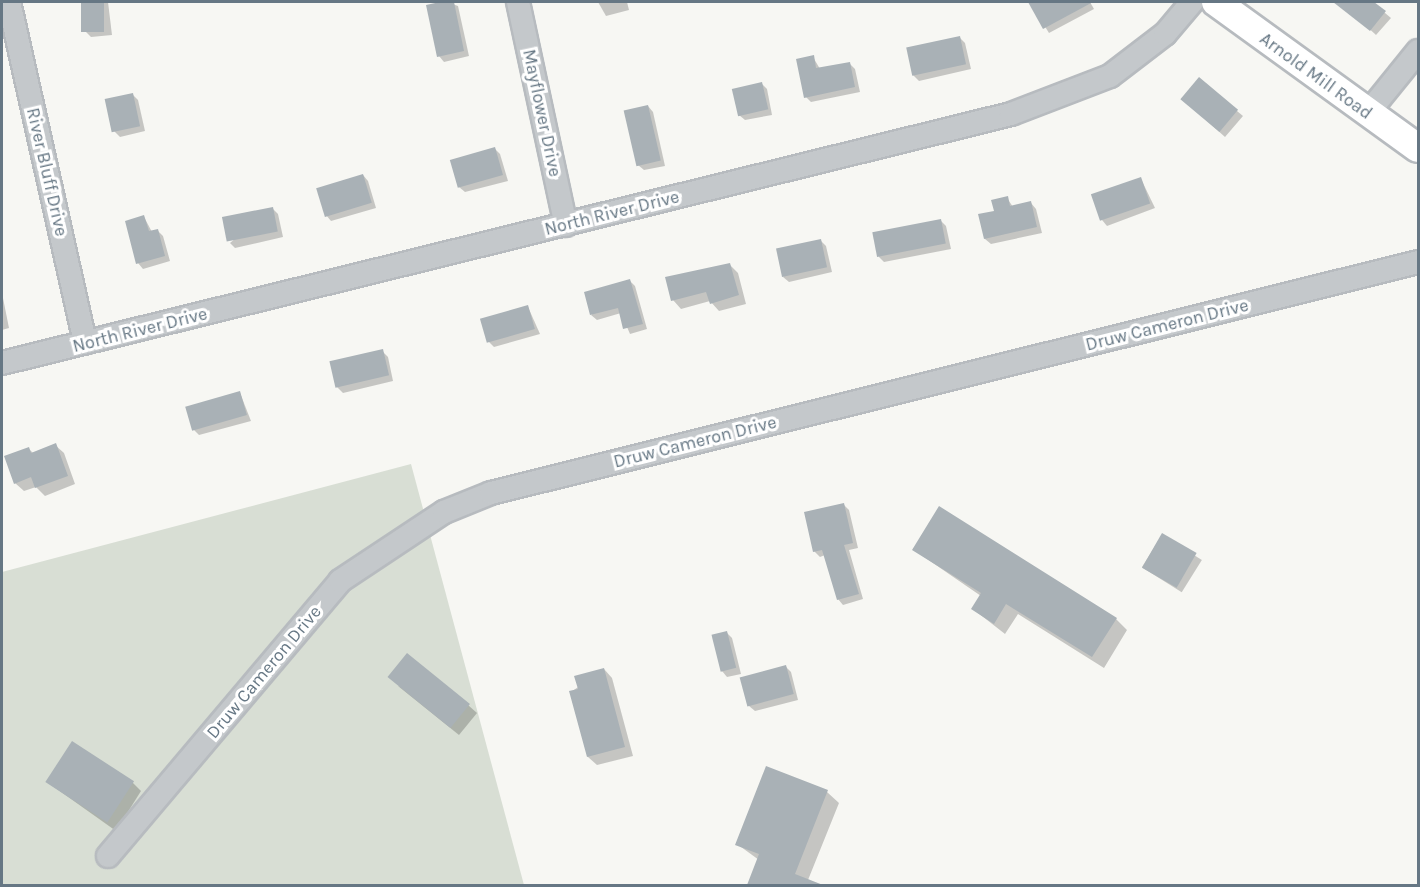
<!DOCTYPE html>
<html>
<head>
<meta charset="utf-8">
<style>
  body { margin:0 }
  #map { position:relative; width:1420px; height:887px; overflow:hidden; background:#f7f7f3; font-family:Karla,sans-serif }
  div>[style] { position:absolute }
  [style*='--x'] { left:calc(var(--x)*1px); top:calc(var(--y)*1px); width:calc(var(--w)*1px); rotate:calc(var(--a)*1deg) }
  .green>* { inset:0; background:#d8ded4 }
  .shadow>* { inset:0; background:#0003; transform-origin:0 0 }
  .building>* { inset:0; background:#a9b1b6; transform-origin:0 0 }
  .roads { filter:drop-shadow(2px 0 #b7bbbf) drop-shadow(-2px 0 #b7bbbf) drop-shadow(0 2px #b7bbbf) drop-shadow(0 -2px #b7bbbf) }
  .minor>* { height:22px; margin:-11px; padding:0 11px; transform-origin:11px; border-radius:11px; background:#c4c8cb }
  .major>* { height:28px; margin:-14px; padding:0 14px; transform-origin:14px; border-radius:14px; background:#fff }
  span { translate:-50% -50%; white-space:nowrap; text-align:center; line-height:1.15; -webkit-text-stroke:6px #fff; paint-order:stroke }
  .street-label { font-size:18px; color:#667784 }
  .frame { position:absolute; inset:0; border:3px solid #667784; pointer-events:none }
</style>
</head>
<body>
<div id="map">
  <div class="green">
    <div style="clip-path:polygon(411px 464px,524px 885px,2px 886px,2px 572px)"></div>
  </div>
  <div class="shadow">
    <div style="clip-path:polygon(83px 2px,108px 2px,112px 35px,91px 37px,86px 32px)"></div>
    <div style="clip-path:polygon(447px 2px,458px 6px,469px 56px,444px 62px,439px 56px,428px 6px)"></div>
    <div style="clip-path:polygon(598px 2px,627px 2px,629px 10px,606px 16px)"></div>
    <div style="clip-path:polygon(1040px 2px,1090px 2px,1094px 9px,1049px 33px,1032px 6px)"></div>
    <div style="clip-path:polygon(1340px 2px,1372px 2px,1391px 18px,1376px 35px)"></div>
    <div style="clip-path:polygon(960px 38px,965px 43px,971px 69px,919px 81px,913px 75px)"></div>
    <div style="clip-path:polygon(813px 57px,820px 69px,849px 63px,855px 69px,860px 92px,811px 102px,806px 97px)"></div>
    <div style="clip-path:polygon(762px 84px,767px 89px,772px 115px,745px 120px,739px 115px)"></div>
    <div style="clip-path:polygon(132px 94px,138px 100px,145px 131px,120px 137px,114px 131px)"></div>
    <div style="clip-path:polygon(1188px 104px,1237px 111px,1243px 116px,1225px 137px)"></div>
    <div style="clip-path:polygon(648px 106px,653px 112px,665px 166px,644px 170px,638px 165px)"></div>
    <div style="clip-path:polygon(495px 149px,500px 154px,508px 181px,465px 192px,459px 187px,452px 160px)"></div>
    <div style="clip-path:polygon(363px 175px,368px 181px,376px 208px,331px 221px,326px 215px)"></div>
    <div style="clip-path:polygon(1141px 179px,1155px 208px,1107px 226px,1102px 220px)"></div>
    <div style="clip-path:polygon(1007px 198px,1013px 207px,1031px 203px,1036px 209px,1042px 233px,991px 244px,985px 239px,980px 215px,996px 212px)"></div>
    <div style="clip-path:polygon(272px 208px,278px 214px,283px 237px,235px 248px,230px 243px)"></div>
    <div style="clip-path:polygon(144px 217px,152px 232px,157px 230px,163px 236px,170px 261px,143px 269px,138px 263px)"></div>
    <div style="clip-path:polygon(940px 220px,946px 226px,951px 249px,884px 262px,879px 257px,874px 234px)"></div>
    <div style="clip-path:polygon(821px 241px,826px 246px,832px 272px,789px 282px,783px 277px)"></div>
    <div style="clip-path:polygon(729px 264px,738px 273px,746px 304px,719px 311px,710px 301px,681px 309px,673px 300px)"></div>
    <div style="clip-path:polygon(630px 281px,635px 286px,647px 329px,630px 334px,621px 313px,597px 320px,591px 315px)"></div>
    <div style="clip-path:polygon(2px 293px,9px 328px,2px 330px)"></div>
    <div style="clip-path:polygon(528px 307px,540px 334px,494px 347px,488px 341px)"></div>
    <div style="clip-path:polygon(382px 351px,388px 357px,393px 381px,343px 393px,337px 387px)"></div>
    <div style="clip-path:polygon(240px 393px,251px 421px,199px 435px,193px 429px)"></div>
    <div style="clip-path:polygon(55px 445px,64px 453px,75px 484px,45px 496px,36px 487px,24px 491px,15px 483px,29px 449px,33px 453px)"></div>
    <div style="clip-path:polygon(844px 505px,849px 510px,858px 548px,849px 550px,863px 599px,843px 605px,838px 599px,825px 555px,820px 557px,814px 551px)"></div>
    <div style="left:1162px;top:535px;width:47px;height:38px;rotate:32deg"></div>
    <div style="clip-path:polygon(914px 550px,1116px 619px,1127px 630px,1104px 668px,1018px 614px,1005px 634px,973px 609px,981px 596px)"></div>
    <div style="clip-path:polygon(727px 633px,732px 638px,741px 674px,727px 677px,722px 671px)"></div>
    <div style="clip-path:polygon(785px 666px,791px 672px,798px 700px,755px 711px,749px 706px,742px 678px)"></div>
    <div style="clip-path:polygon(604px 669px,612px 678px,633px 756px,597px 765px,588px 757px,571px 692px)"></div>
    <div style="clip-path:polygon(398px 686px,468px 705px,477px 713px,459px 735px)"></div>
    <div style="clip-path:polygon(47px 782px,133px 783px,141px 791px,116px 831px)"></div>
    <div style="clip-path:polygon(827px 792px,839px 803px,808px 880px,822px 886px,749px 886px,759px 860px,737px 844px)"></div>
  </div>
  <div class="building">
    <div style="left:81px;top:2px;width:23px;height:30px"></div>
    <div style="clip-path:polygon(440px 2px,454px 2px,464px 51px,437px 57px,426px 5px)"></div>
    <div style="clip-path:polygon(1028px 2px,1093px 2px,1043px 29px)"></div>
    <div style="clip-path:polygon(1333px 2px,1374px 2px,1386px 11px,1370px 31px)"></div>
    <div style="left:960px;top:36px;width:29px;height:55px;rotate:78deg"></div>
    <div style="clip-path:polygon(814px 55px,816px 68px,850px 62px,855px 87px,804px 98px,796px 59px)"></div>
    <div style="left:1199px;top:77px;width:51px;height:29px;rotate:40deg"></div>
    <div style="left:762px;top:82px;width:28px;height:31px;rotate:77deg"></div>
    <div style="left:133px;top:93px;width:34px;height:29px;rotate:78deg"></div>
    <div style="left:648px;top:105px;width:57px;height:25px;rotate:77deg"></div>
    <div style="left:495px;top:147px;width:29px;height:47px;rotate:74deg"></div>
    <div style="left:363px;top:174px;width:30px;height:49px;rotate:73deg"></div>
    <div style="left:1141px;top:177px;width:28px;height:53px;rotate:71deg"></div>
    <div style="clip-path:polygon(1008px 196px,1010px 206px,1031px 201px,1037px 227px,984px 239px,978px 214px,994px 211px,991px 200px)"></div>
    <div style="left:273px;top:207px;width:25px;height:52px;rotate:79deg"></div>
    <div style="clip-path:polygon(144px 215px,149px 231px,158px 229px,165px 256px,136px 264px,125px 221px)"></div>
    <div style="left:941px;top:219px;width:25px;height:70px;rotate:79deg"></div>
    <div style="left:821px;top:239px;width:29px;height:46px;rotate:78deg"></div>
    <div style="clip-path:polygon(730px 263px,739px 295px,710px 304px,706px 292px,671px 301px,665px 277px)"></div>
    <div style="clip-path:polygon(630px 279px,643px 324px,623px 329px,618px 308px,590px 315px,584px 292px)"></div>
    <div style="left:528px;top:305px;width:25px;height:50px;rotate:74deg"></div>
    <div style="left:383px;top:349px;width:27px;height:55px;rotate:77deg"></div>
    <div style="left:240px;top:391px;width:25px;height:57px;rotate:74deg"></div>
    <div style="clip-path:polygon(56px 443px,68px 476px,35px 488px,31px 477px,14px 484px,4px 456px,29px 447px,31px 453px)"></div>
    <div style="clip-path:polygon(844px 503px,853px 543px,844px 545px,859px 594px,837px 600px,822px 550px,813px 552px,804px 512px)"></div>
    <div style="clip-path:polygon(939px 506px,1117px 618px,1092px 657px,1006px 604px,994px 624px,971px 609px,981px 593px,912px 550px)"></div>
    <div style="left:1162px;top:533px;width:40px;height:40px;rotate:30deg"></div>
    <div style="left:727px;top:631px;width:38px;height:16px;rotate:76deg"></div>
    <div style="left:407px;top:653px;width:81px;height:31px;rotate:39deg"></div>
    <div style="left:786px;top:665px;width:30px;height:48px;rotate:75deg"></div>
    <div style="clip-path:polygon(604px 668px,625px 747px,587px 757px,569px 691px,578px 689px,574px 676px)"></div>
    <div style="left:72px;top:741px;width:74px;height:49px;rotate:33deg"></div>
    <div style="clip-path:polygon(766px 766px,828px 790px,795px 874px,823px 885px,747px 885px,759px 854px,735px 845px)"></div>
  </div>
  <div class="roads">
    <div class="minor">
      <div style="--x:9;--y:2;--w:349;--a:77.4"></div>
      <div style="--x:518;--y:2;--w:228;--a:77.9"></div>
      <div style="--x:1367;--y:114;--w:81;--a:-51"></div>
      <div style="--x:2;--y:363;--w:1039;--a:-13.86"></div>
      <div style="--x:1011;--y:114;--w:106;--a:-21"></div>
      <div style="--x:1110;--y:76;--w:69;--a:-37.4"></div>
      <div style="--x:1165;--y:34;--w:42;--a:-49.8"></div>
      <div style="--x:108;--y:856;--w:360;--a:-49.8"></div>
      <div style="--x:340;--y:581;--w:125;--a:-33.6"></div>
      <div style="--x:444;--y:512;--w:51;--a:-22"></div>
      <div style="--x:491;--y:493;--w:955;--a:-13.99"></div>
    </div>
    <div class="major">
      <div style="--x:1216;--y:2;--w:249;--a:35.9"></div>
    </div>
  </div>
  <div class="street-label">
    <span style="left:1316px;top:76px;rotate:36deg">Arnold Mill Road</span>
    <span style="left:542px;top:113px;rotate:78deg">Mayflower Drive</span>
    <span style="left:47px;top:172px;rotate:77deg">River Bluff Drive</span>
    <span style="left:612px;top:213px;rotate:-14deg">North River Drive</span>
    <span style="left:1167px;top:325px;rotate:-14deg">Druw Cameron Drive</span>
    <span style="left:140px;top:330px;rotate:-14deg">North River Drive</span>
    <span style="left:695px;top:442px;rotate:-14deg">Druw Cameron Drive</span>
    <span style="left:264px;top:672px;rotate:-50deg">Druw Cameron Drive</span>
  </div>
  <div class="frame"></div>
</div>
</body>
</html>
